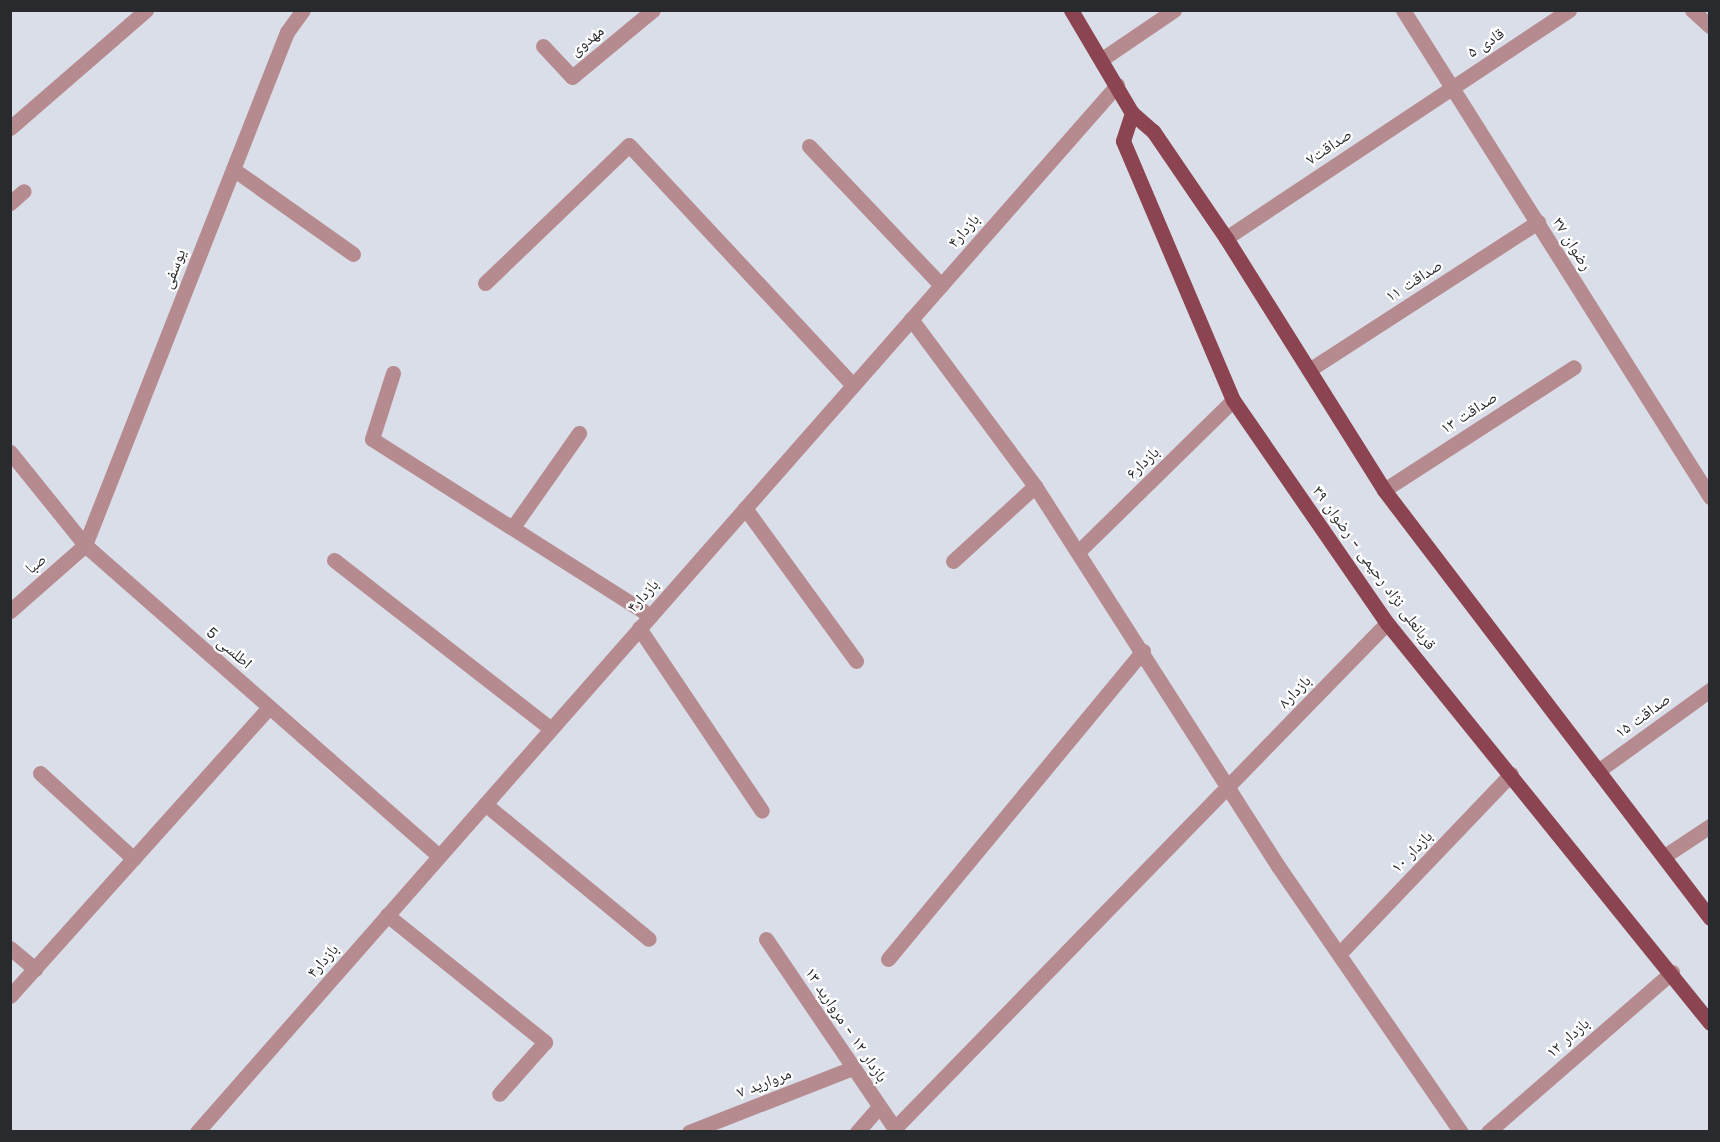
<!DOCTYPE html>
<html>
<head>
<meta charset="utf-8">
<style>
  body { margin:0 }
  #map { position:relative; width:1720px; height:1142px; overflow:hidden; background:#d9dee9; font-family:"Work Sans","Noto Naskh Arabic",sans-serif }
  div>[style] { position:absolute }
  [style*='--x'] { left:calc(var(--x)*1px); top:calc(var(--y)*1px); width:calc(var(--w)*1px); rotate:calc(var(--a)*1deg) }
  .minor>* { height:15px; margin:-7.5px; padding:0 7.5px; transform-origin:7.5px; border-radius:7.5px; background:#b68b90 }
  .major>* { height:15px; margin:-7.5px; padding:0 7.5px; transform-origin:7.5px; border-radius:7.5px; background:#8d4451 }
  span { translate:-50% -50%; white-space:nowrap; text-align:center; line-height:1.15; -webkit-text-stroke:4.5px #fff; paint-order:stroke }
  .street-label { font-size:16px; color:#282a2e }
  .frame { position:absolute; inset:0; border:12px solid #282a2e; pointer-events:none }
</style>
</head>
<body>
<div id="map">
  <div class="minor">
    <div style="--x:1403;--y:10;--w:576;--a:57.77"></div>
    <div style="--x:1692;--y:10;--w:24;--a:42"></div>
    <div style="--x:543;--y:46;--w:42;--a:46.9"></div>
    <div style="--x:572;--y:77;--w:105;--a:-39.6"></div>
    <div style="--x:1102;--y:59;--w:87;--a:-34.2"></div>
    <div style="--x:10;--y:128;--w:180;--a:-40.9"></div>
    <div style="--x:809;--y:146;--w:192;--a:46.5"></div>
    <div style="--x:233;--y:169;--w:147;--a:35.3"></div>
    <div style="--x:10;--y:203;--w:18;--a:-41"></div>
    <div style="--x:1226;--y:238;--w:412;--a:-33.6"></div>
    <div style="--x:485;--y:283;--w:199;--a:-43.8"></div>
    <div style="--x:629;--y:145;--w:328;--a:47"></div>
    <div style="--x:911;--y:319;--w:208;--a:53.4"></div>
    <div style="--x:1035;--y:486;--w:451;--a:57.4"></div>
    <div style="--x:1278;--y:866;--w:323;--a:55.5"></div>
    <div style="--x:1309;--y:370;--w:273;--a:-32.9"></div>
    <div style="--x:393;--y:373;--w:69;--a:107.7"></div>
    <div style="--x:372;--y:439;--w:330;--a:32.4"></div>
    <div style="--x:10;--y:452;--w:119;--a:51.1"></div>
    <div style="--x:85;--y:545;--w:471;--a:41.3"></div>
    <div style="--x:1384;--y:490;--w:226;--a:-32.9"></div>
    <div style="--x:745;--y:508;--w:189;--a:54"></div>
    <div style="--x:513;--y:527;--w:115;--a:-54.9"></div>
    <div style="--x:1078;--y:552;--w:217;--a:-44.4"></div>
    <div style="--x:334;--y:560;--w:275;--a:37.9"></div>
    <div style="--x:953;--y:561;--w:111;--a:-42.4"></div>
    <div style="--x:10;--y:611;--w:100;--a:-41.3"></div>
    <div style="--x:85;--y:545;--w:551;--a:-68.51"></div>
    <div style="--x:287;--y:32;--w:27;--a:-54"></div>
    <div style="--x:639;--y:628;--w:220;--a:56.1"></div>
    <div style="--x:1598;--y:771;--w:138;--a:-35.9"></div>
    <div style="--x:40;--y:773;--w:127;--a:42.5"></div>
    <div style="--x:485;--y:804;--w:212;--a:39.5"></div>
    <div style="--x:1666;--y:855;--w:53;--a:-33.4"></div>
    <div style="--x:387;--y:915;--w:203;--a:38.8"></div>
    <div style="--x:545;--y:1042;--w:69;--a:131.5"></div>
    <div style="--x:766;--y:939;--w:233;--a:55.8"></div>
    <div style="--x:10;--y:948;--w:33;--a:40"></div>
    <div style="--x:1339;--y:954;--w:249;--a:-46.3"></div>
    <div style="--x:888;--y:959;--w:400;--a:-50.4"></div>
    <div style="--x:10;--y:996;--w:388;--a:-48.1"></div>
    <div style="--x:895;--y:1128;--w:705;--a:-45.75"></div>
    <div style="--x:197;--y:1132;--w:1394;--a:-48.69"></div>
    <div style="--x:689;--y:1132;--w:175;--a:-21.4"></div>
    <div style="--x:857;--y:1132;--w:33;--a:-49"></div>
    <div style="--x:1488;--y:1132;--w:244;--a:-41"></div>
  </div>
  <div class="major">
    <div style="--x:1071;--y:10;--w:120;--a:59.4"></div>
    <div style="--x:1132;--y:113;--w:28;--a:41"></div>
    <div style="--x:1153;--y:131;--w:130;--a:55.7"></div>
    <div style="--x:1226;--y:238;--w:297;--a:57.9"></div>
    <div style="--x:1384;--y:490;--w:538;--a:52.7"></div>
    <div style="--x:1132;--y:113;--w:29;--a:108"></div>
    <div style="--x:1123;--y:141;--w:281;--a:67"></div>
    <div style="--x:1233;--y:400;--w:271;--a:55.4"></div>
    <div style="--x:1387;--y:623;--w:514;--a:51.08"></div>
  </div>
  <div class="street-label">
    <span style="left:587px;top:41px;rotate:-39deg">مهدوی</span>
    <span style="left:1486px;top:43px;rotate:-33deg">قادی ۵</span>
    <span style="left:1329px;top:147px;rotate:-34deg">صداقت۷</span>
    <span style="left:964px;top:231px;rotate:-49deg">بازدار۴</span>
    <span style="left:1572px;top:244px;rotate:58deg">رضوان ۳۷</span>
    <span style="left:174px;top:269px;rotate:-69deg">یوسفی</span>
    <span style="left:1414px;top:281px;rotate:-33deg">صداقت ۱۱</span>
    <span style="left:1469px;top:413px;rotate:-33deg">صداقت ۱۳</span>
    <span style="left:1143px;top:463px;rotate:-44deg">بازدار۶</span>
    <span style="left:36px;top:564px;rotate:-41deg">صبا</span>
    <span style="left:1374px;top:568px;rotate:54deg">قربانعلی نژاد رحیمی - رضوان ۳۹</span>
    <span style="left:643px;top:596px;rotate:-48deg">بازدار۴</span>
    <span style="left:229px;top:648px;rotate:41deg">اطلسی 5</span>
    <span style="left:1295px;top:692px;rotate:-46deg">بازدار۸</span>
    <span style="left:1643px;top:716px;rotate:-36deg">صداقت ۱۵</span>
    <span style="left:1412px;top:852px;rotate:-46deg">بازدار ۱۰</span>
    <span style="left:323px;top:961px;rotate:-49deg">بازدار۴</span>
    <span style="left:846px;top:1025px;rotate:56deg">بازدار ۱۲ - مروارید ۱۳</span>
    <span style="left:1568px;top:1038px;rotate:-41deg">بازدار ۱۲</span>
    <span style="left:764px;top:1083px;rotate:-21deg">مروارید ۷</span>
  </div>
  <div class="frame"></div>
</div>
</body>
</html>
